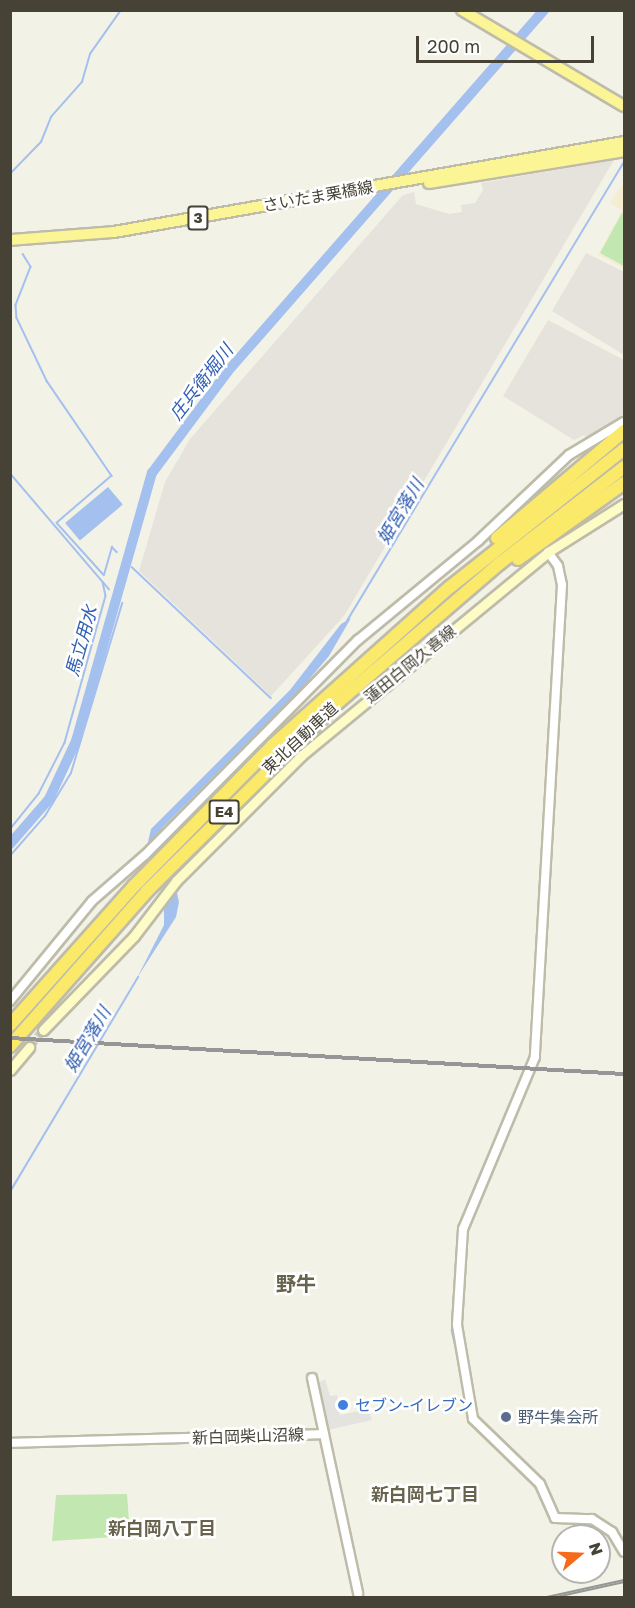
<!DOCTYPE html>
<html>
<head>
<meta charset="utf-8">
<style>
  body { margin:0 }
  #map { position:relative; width:635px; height:1608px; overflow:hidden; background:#f3f2e7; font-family:"Golos Text","Noto Sans JP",sans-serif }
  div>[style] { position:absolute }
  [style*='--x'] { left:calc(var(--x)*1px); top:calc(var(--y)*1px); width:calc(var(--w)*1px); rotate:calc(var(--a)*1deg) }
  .commercial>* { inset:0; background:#f5edd2 }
  .industrial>* { inset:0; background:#e5e3db }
  .green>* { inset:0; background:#c2e7b0 }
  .parking>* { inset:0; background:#e4e3df }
  .water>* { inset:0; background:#a4c0ef; transform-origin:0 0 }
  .stream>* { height:1.5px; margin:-0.75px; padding:0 0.75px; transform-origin:0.75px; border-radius:0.75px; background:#a4c0ef }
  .river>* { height:10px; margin:-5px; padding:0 5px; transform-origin:5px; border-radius:5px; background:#a4c0ef }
  .secondary-tunnel>* { height:9px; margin-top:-4.5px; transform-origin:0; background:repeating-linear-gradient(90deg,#d0cfc4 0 9px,transparent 0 13.5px) }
  .roads { filter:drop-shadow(2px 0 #bebca9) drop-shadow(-2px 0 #bebca9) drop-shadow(0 2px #bebca9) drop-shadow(0 -2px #bebca9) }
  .tertiary>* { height:8px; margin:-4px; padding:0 4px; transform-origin:4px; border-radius:4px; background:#fff }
  .secondary>* { height:9px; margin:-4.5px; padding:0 4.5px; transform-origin:4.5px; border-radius:4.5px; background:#fdfcc6 }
  .primary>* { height:10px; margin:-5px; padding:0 5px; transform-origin:5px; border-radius:5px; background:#fcf596 }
  .motorway>* { height:12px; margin:-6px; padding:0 6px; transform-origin:6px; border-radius:6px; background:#fbe96a }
  .rail>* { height:4px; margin-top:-2px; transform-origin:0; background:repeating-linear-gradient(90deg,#fff 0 4.5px,#969696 0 9px); box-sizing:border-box; border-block:2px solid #969696 }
  .dots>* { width:16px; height:16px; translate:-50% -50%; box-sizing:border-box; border:3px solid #fff; border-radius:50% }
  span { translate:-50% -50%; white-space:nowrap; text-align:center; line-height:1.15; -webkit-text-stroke:5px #fff; paint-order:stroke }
  .shield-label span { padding:2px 4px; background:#fff; border:2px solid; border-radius:4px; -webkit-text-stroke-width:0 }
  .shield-label { font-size:15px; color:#464336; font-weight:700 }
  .street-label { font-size:16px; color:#464336 }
  .shop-label { font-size:16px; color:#366cbe }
  .left { translate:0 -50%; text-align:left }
  .service-label { font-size:16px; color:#4e5e75 }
  .water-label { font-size:18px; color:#315fb0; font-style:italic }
  .neighbourhood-label { font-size:18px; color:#68634d; font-weight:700 }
  .quarter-label { font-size:20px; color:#68634d; font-weight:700 }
  .frame { position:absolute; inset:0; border:12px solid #464336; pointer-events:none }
  .north { position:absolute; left:551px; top:1524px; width:60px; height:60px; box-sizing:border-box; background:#fff; border:2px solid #b5b4af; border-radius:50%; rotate:71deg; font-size:16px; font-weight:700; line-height:24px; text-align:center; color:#464336 }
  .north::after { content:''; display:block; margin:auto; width:21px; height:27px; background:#f66a1b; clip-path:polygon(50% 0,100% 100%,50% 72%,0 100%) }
  .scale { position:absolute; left:416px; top:36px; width:178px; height:27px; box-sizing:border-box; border:3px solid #464336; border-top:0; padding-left:8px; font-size:18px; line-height:21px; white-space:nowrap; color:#464336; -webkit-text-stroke:4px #fff; paint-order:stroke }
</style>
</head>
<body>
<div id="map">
  <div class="commercial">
    <div style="clip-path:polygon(624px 183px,624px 268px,598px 255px,622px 210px,610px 203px)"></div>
  </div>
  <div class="industrial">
    <div style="clip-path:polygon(614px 160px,344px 616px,271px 696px,139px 571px,165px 482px,190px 439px,403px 195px,414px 192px,416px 204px,449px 214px,462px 212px,461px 205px,475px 203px,483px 190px,481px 183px)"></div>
    <div style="clip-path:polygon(586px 253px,624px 272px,624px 355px,552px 311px)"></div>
    <div style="clip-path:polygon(548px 320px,624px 360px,624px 414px,588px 439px,584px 435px,574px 440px,503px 396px)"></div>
  </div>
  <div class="green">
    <div style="clip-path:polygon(622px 213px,624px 214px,624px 266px,600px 253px)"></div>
    <div style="clip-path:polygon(127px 1494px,130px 1536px,52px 1541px,56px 1495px)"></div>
  </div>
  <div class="parking">
    <div style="clip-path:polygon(325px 1379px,330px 1396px,337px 1395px,340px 1415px,368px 1409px,372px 1420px,328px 1430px,318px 1383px)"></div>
  </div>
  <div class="water">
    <div style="left:108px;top:487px;width:23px;height:56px;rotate:50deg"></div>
    <div style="clip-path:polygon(351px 618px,329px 656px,301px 689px,162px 828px,161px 833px,147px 846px,151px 829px,290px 690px,341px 624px)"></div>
    <div style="clip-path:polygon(176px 888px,179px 902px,176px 917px,137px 978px,164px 925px,164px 903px)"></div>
  </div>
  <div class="stream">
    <div style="--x:10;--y:174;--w:45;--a:-45.9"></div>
    <div style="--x:41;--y:142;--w:27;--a:-68"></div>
    <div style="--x:51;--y:117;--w:47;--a:-48.5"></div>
    <div style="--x:82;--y:82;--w:29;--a:-74"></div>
    <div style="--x:90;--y:54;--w:54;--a:-54.8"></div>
    <div style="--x:23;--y:254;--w:15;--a:58"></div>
    <div style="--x:31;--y:267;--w:41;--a:111.5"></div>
    <div style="--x:16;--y:305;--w:13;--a:86"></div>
    <div style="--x:17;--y:318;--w:70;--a:64.5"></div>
    <div style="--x:47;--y:381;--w:115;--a:55.6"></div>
    <div style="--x:112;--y:476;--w:72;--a:139.5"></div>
    <div style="--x:57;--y:523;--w:70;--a:47.9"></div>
    <div style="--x:104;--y:575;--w:29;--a:-74"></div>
    <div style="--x:112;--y:547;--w:7;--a:45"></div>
    <div style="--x:10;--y:473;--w:143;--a:49.5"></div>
    <div style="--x:103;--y:582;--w:14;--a:78"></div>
    <div style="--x:106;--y:596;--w:153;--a:105.6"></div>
    <div style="--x:65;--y:743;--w:57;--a:117"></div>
    <div style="--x:39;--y:794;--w:46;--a:128.9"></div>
    <div style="--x:132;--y:567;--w:191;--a:43.3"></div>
    <div style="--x:104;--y:583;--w:8;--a:50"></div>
    <div style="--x:347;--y:621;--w:536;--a:-58.89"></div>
    <div style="--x:10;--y:856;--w:53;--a:-48.8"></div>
    <div style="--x:45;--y:816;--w:50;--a:-58.8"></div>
    <div style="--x:71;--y:773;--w:177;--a:-73.2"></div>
    <div style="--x:486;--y:1161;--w:94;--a:-66.7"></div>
    <div style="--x:10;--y:1192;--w:250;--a:-59.2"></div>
    <div style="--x:452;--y:1321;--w:94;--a:-85.7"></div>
    <div style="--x:459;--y:1227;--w:64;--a:-67.9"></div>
    <div style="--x:452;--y:1330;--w:26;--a:77"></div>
  </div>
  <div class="river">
    <div style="--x:10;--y:844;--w:60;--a:-49.1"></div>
    <div style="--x:49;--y:799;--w:64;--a:-65"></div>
    <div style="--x:76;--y:741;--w:279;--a:-74.2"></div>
    <div style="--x:152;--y:473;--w:127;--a:-53.3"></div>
    <div style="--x:228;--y:371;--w:480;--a:-48.8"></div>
  </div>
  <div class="secondary-tunnel">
    <div style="--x:29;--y:1047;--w:22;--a:-51"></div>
  </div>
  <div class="roads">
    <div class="tertiary">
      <div style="--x:548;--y:552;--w:17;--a:54"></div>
      <div style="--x:558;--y:566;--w:19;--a:78"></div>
      <div style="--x:562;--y:585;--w:473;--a:93.3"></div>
      <div style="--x:535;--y:1057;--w:186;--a:112.7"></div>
      <div style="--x:463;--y:1229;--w:96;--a:93.6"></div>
      <div style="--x:457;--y:1325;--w:95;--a:80.3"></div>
      <div style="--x:473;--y:1419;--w:93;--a:44.1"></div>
      <div style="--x:540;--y:1484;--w:37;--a:66"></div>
      <div style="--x:555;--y:1518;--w:37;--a:2"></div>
      <div style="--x:592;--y:1519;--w:24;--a:33"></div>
      <div style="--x:612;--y:1532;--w:23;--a:59"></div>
      <div style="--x:10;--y:1001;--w:129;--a:-50.6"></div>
      <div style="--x:92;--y:901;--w:70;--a:-41"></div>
      <div style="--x:145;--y:855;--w:303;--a:-45.3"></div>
      <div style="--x:358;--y:640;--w:156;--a:-39.5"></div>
      <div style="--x:478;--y:541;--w:125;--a:-43.4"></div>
      <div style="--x:569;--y:455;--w:64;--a:-31"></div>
      <div style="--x:312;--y:1378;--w:57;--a:77.9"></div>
      <div style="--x:10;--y:1443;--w:314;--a:-1.6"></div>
      <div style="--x:324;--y:1434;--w:163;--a:77.9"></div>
    </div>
    <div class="secondary">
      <div style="--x:43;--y:1030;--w:131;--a:-45.9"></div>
      <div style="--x:134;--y:936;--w:69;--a:-52.6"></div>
      <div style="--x:176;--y:881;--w:178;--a:-45"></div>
      <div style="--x:302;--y:755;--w:319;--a:-39.5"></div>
      <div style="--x:548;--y:552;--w:90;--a:-32.3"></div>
      <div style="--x:10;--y:1070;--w:30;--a:-50"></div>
    </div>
    <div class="primary">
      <div style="--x:462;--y:10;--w:188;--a:30.7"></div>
      <div style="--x:429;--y:183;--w:198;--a:-9.3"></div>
      <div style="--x:10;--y:240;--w:104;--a:-4.4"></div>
      <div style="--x:114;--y:232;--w:518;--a:-10.01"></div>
    </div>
    <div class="motorway">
      <div style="--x:497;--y:538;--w:166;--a:-40.1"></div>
      <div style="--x:518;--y:559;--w:130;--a:-35.6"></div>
      <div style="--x:10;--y:1025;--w:186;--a:-48.3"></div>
      <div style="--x:134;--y:886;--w:198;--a:-45.4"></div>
      <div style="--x:273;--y:745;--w:237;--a:-41.8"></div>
      <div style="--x:450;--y:587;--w:222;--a:-38.4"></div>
      <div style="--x:10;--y:1046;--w:207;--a:-48.5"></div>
      <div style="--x:147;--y:891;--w:266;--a:-44.7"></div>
      <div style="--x:336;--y:704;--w:216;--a:-40.7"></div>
      <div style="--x:500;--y:563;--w:157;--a:-37.7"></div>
    </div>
  </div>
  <div class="rail">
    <div style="--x:10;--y:1038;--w:615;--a:3.36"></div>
    <div style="--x:547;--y:1598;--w:79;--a:-12.4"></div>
  </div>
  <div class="dots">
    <div style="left:343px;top:1405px;background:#3f7fe0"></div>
    <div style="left:506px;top:1417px;background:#5c6f8a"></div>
  </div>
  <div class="shield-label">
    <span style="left:198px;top:218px">3</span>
    <span style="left:224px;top:812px">E4</span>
  </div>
  <div class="street-label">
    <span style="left:318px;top:196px;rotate:-10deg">さいたま栗橋線</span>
    <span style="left:410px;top:664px;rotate:-39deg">蓮田白岡久喜線</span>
    <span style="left:300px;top:738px;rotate:-43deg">東北自動車道</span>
    <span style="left:248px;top:1436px;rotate:-2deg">新白岡柴山沼線</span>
  </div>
  <div class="shop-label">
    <span class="left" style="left:355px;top:1405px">セブン-イレブン</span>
  </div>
  <div class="service-label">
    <span class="left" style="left:518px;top:1417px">野牛集会所</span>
  </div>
  <div class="water-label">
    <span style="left:201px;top:382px;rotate:-52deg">庄兵衛堀川</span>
    <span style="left:400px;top:511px;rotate:-59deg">姫宮落川</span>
    <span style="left:81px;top:641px;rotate:-74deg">馬立用水</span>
    <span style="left:87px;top:1039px;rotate:-59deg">姫宮落川</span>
  </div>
  <div class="neighbourhood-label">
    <span style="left:425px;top:1494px">新白岡七丁目</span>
    <span style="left:162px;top:1528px">新白岡八丁目</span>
  </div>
  <div class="quarter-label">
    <span style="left:296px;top:1283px">野牛</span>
  </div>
  <div class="frame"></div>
  <div class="north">N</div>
  <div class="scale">200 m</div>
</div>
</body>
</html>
